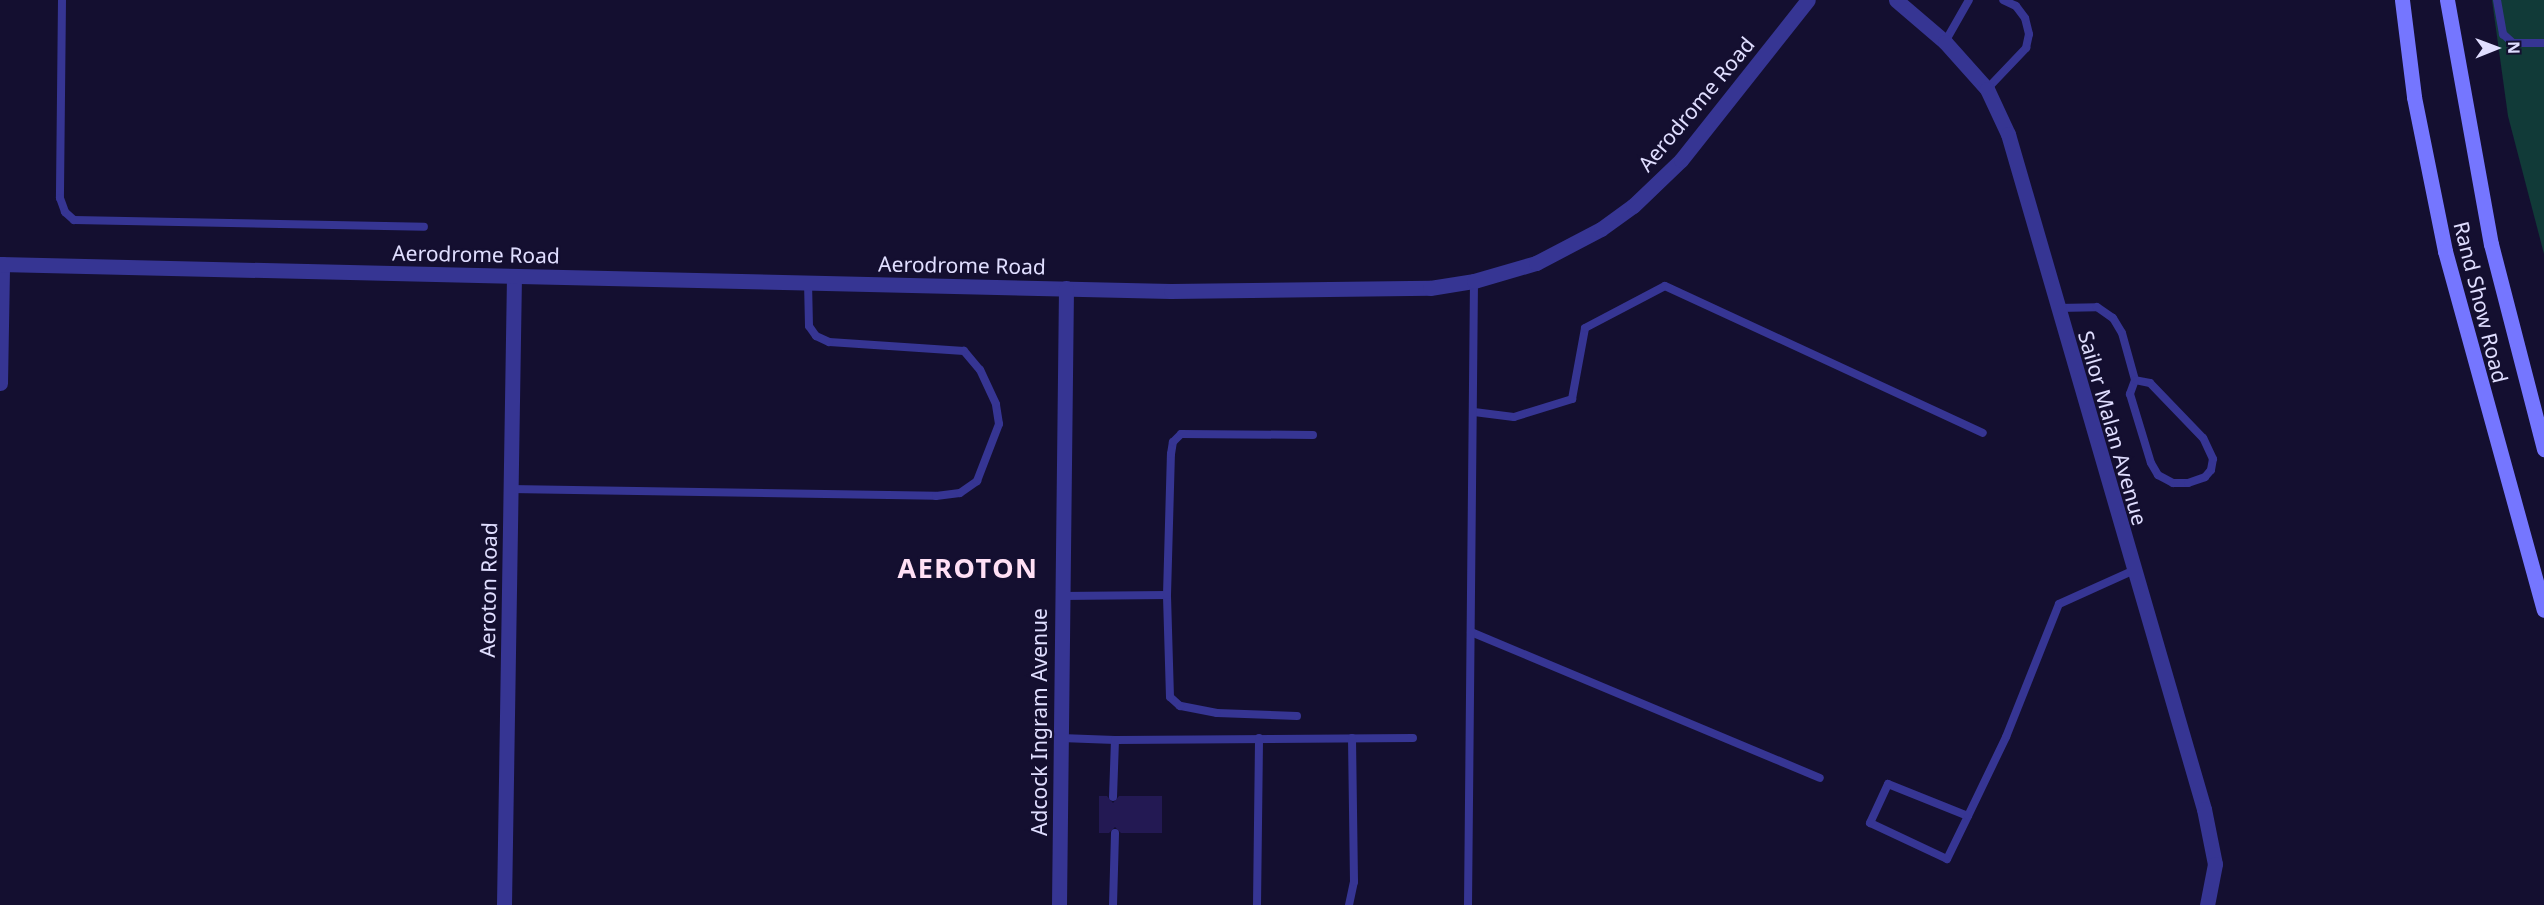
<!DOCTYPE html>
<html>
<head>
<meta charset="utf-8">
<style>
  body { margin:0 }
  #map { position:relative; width:2544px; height:905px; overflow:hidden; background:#140f30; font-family:"Noto Sans",sans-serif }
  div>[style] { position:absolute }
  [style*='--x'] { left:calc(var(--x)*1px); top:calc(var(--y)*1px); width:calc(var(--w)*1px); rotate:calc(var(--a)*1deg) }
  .green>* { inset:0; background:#113a38 }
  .building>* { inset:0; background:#231953 }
  .service>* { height:8px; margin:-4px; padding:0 4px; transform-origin:4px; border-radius:4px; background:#363593 }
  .minor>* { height:15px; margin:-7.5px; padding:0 7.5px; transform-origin:7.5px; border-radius:7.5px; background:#363593 }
  .tertiary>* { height:15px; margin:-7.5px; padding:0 7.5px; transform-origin:7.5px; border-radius:7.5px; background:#363593 }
  .secondary>* { height:15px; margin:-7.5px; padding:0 7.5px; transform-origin:7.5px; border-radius:7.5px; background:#7576ff }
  span { translate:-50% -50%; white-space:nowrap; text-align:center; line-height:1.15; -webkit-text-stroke:4.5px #140f30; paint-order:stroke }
  .street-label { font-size:21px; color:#e0deff }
  .district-label { font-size:27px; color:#ffe0f5; font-weight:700; letter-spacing:1.5px }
  .north { position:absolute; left:2466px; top:18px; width:60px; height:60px; -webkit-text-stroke:4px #140f30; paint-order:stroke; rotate:89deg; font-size:16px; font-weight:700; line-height:24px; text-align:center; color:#e0deff }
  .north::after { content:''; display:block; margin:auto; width:21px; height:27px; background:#e0deff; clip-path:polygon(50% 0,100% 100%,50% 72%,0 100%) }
</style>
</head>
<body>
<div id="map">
  <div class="green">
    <div style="clip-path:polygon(2492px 0,2544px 0,2544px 254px,2508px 116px)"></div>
  </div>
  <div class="building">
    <div style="clip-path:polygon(1099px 796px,1107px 796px,1113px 803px,1119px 796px,1162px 796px,1162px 833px,1121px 833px,1115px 827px,1109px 833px,1099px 833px)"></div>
  </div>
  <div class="service">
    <div style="--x:62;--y:0;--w:198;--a:90.6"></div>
    <div style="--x:60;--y:198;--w:15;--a:70"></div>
    <div style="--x:65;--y:212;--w:12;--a:42"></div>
    <div style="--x:74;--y:220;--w:350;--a:1.1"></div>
    <div style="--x:2497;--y:0;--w:35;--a:80"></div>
    <div style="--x:2503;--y:34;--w:13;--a:42"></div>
    <div style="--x:2513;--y:43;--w:31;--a:0"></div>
    <div style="--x:1945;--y:42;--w:48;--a:-60.3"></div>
    <div style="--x:1987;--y:89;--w:57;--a:-46.4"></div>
    <div style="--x:2026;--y:48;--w:14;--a:-78"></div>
    <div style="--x:2029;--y:34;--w:16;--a:-104"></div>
    <div style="--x:2025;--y:18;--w:15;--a:-127"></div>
    <div style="--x:2016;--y:6;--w:14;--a:-155"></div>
    <div style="--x:2058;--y:308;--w:39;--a:-1"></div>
    <div style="--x:2097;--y:307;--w:19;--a:35"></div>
    <div style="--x:2113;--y:318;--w:17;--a:59"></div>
    <div style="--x:2122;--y:333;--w:49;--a:74.5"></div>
    <div style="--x:2135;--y:380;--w:15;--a:110"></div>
    <div style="--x:2130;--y:394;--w:72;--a:73.1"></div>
    <div style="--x:2151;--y:463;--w:14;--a:60"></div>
    <div style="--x:2158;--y:475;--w:17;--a:28"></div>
    <div style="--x:2173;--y:483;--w:15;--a:0"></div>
    <div style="--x:2188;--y:483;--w:18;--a:-19"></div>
    <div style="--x:2205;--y:477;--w:9;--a:-49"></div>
    <div style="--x:2211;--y:470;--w:11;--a:-80"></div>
    <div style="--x:2213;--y:459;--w:23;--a:-115"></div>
    <div style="--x:2203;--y:438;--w:76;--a:-133.9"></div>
    <div style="--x:2150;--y:383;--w:15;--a:-169"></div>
    <div style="--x:1474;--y:412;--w:40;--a:7.1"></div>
    <div style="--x:1514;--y:417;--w:61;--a:-17.2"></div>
    <div style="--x:1572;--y:399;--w:72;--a:-79.6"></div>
    <div style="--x:1585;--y:328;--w:90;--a:-27.7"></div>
    <div style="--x:1665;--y:286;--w:350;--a:24.8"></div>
    <div style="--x:510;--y:489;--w:426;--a:0.9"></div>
    <div style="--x:936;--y:496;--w:24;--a:-7"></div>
    <div style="--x:960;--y:493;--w:21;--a:-35"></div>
    <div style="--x:977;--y:481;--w:61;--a:-68.9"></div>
    <div style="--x:999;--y:424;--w:20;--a:-99"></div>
    <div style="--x:996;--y:404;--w:38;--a:-115"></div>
    <div style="--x:980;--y:370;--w:25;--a:-130"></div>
    <div style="--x:964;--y:351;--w:135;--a:-176.2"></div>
    <div style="--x:829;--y:342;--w:14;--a:-155"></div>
    <div style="--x:816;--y:336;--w:12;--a:-125"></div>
    <div style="--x:809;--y:326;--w:44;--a:-91.3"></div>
    <div style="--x:1061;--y:596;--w:106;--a:-0.5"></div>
    <div style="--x:1471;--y:632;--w:378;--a:22.7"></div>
    <div style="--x:1297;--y:716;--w:80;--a:-177.9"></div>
    <div style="--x:1217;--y:713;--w:38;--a:-169"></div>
    <div style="--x:1180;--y:706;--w:13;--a:-138"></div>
    <div style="--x:1170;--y:697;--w:102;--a:-91.7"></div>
    <div style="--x:1167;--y:595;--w:141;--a:-88.4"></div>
    <div style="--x:1171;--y:454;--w:12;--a:-81"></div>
    <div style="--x:1173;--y:442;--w:11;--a:-45"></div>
    <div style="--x:1181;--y:434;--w:132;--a:0.4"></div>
    <div style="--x:1061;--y:738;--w:54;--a:2.1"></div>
    <div style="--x:1115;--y:740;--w:57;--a:92"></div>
    <div style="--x:1115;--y:740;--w:298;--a:-0.4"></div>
    <div style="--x:1968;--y:816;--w:48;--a:116"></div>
    <div style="--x:1947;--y:859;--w:85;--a:-154.9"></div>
    <div style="--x:1870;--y:823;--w:43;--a:-65.2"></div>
    <div style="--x:1888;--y:784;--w:86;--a:21.8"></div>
    <div style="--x:1968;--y:816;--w:88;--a:-64.3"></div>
    <div style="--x:2006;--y:737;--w:143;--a:-68.3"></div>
    <div style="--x:2059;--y:604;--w:80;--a:-24.3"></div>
    <div style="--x:1113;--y:905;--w:72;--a:-88.4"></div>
    <div style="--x:1257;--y:905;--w:167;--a:-89.3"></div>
    <div style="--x:1349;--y:905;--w:24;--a:-78"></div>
    <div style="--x:1354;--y:882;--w:144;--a:-90.8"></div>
    <div style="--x:1468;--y:905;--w:624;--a:-89.45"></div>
  </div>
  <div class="minor">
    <div style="--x:1896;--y:0;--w:65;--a:40.6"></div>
    <div style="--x:1945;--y:42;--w:63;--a:48.2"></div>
    <div style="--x:1987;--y:89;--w:50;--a:65"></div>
    <div style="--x:2008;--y:134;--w:703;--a:73.81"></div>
    <div style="--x:2204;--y:809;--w:56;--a:78.7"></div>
    <div style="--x:2215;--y:864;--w:42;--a:101"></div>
    <div style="--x:0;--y:383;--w:119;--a:-89"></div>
    <div style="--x:504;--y:905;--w:629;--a:-89.09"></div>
  </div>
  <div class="tertiary">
    <div style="--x:0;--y:264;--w:1171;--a:1.32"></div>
    <div style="--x:1171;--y:291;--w:259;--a:-0.7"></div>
    <div style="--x:1430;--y:288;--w:45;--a:-9"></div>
    <div style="--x:1474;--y:281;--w:65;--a:-16.2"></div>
    <div style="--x:1536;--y:263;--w:73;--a:-27.6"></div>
    <div style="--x:1601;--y:229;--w:39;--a:-36"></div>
    <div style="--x:1633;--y:206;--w:66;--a:-43.8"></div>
    <div style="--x:1681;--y:160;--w:204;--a:-51.6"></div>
    <div style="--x:1059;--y:905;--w:617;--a:-89.35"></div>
  </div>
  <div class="secondary">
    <div style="--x:2402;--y:0;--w:98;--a:82.9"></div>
    <div style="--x:2414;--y:97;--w:157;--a:78.6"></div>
    <div style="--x:2445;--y:251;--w:372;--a:74.6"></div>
    <div style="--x:2447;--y:0;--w:248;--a:79.8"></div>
    <div style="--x:2491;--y:244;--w:212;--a:75.5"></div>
  </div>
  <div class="street-label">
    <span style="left:1696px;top:104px;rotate:-50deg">Aerodrome Road</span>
    <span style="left:476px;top:254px;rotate:1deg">Aerodrome Road</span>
    <span style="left:962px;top:265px;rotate:1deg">Aerodrome Road</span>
    <span style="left:2481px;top:302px;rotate:76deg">Rand Show Road</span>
    <span style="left:2113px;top:428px;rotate:74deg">Sailor Malan Avenue</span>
    <span style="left:488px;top:590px;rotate:-89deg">Aeroton Road</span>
    <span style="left:1039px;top:722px;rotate:-90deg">Adcock Ingram Avenue</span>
  </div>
  <div class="district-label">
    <span style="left:968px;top:568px">AEROTON</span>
  </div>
  <div class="north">N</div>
</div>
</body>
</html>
